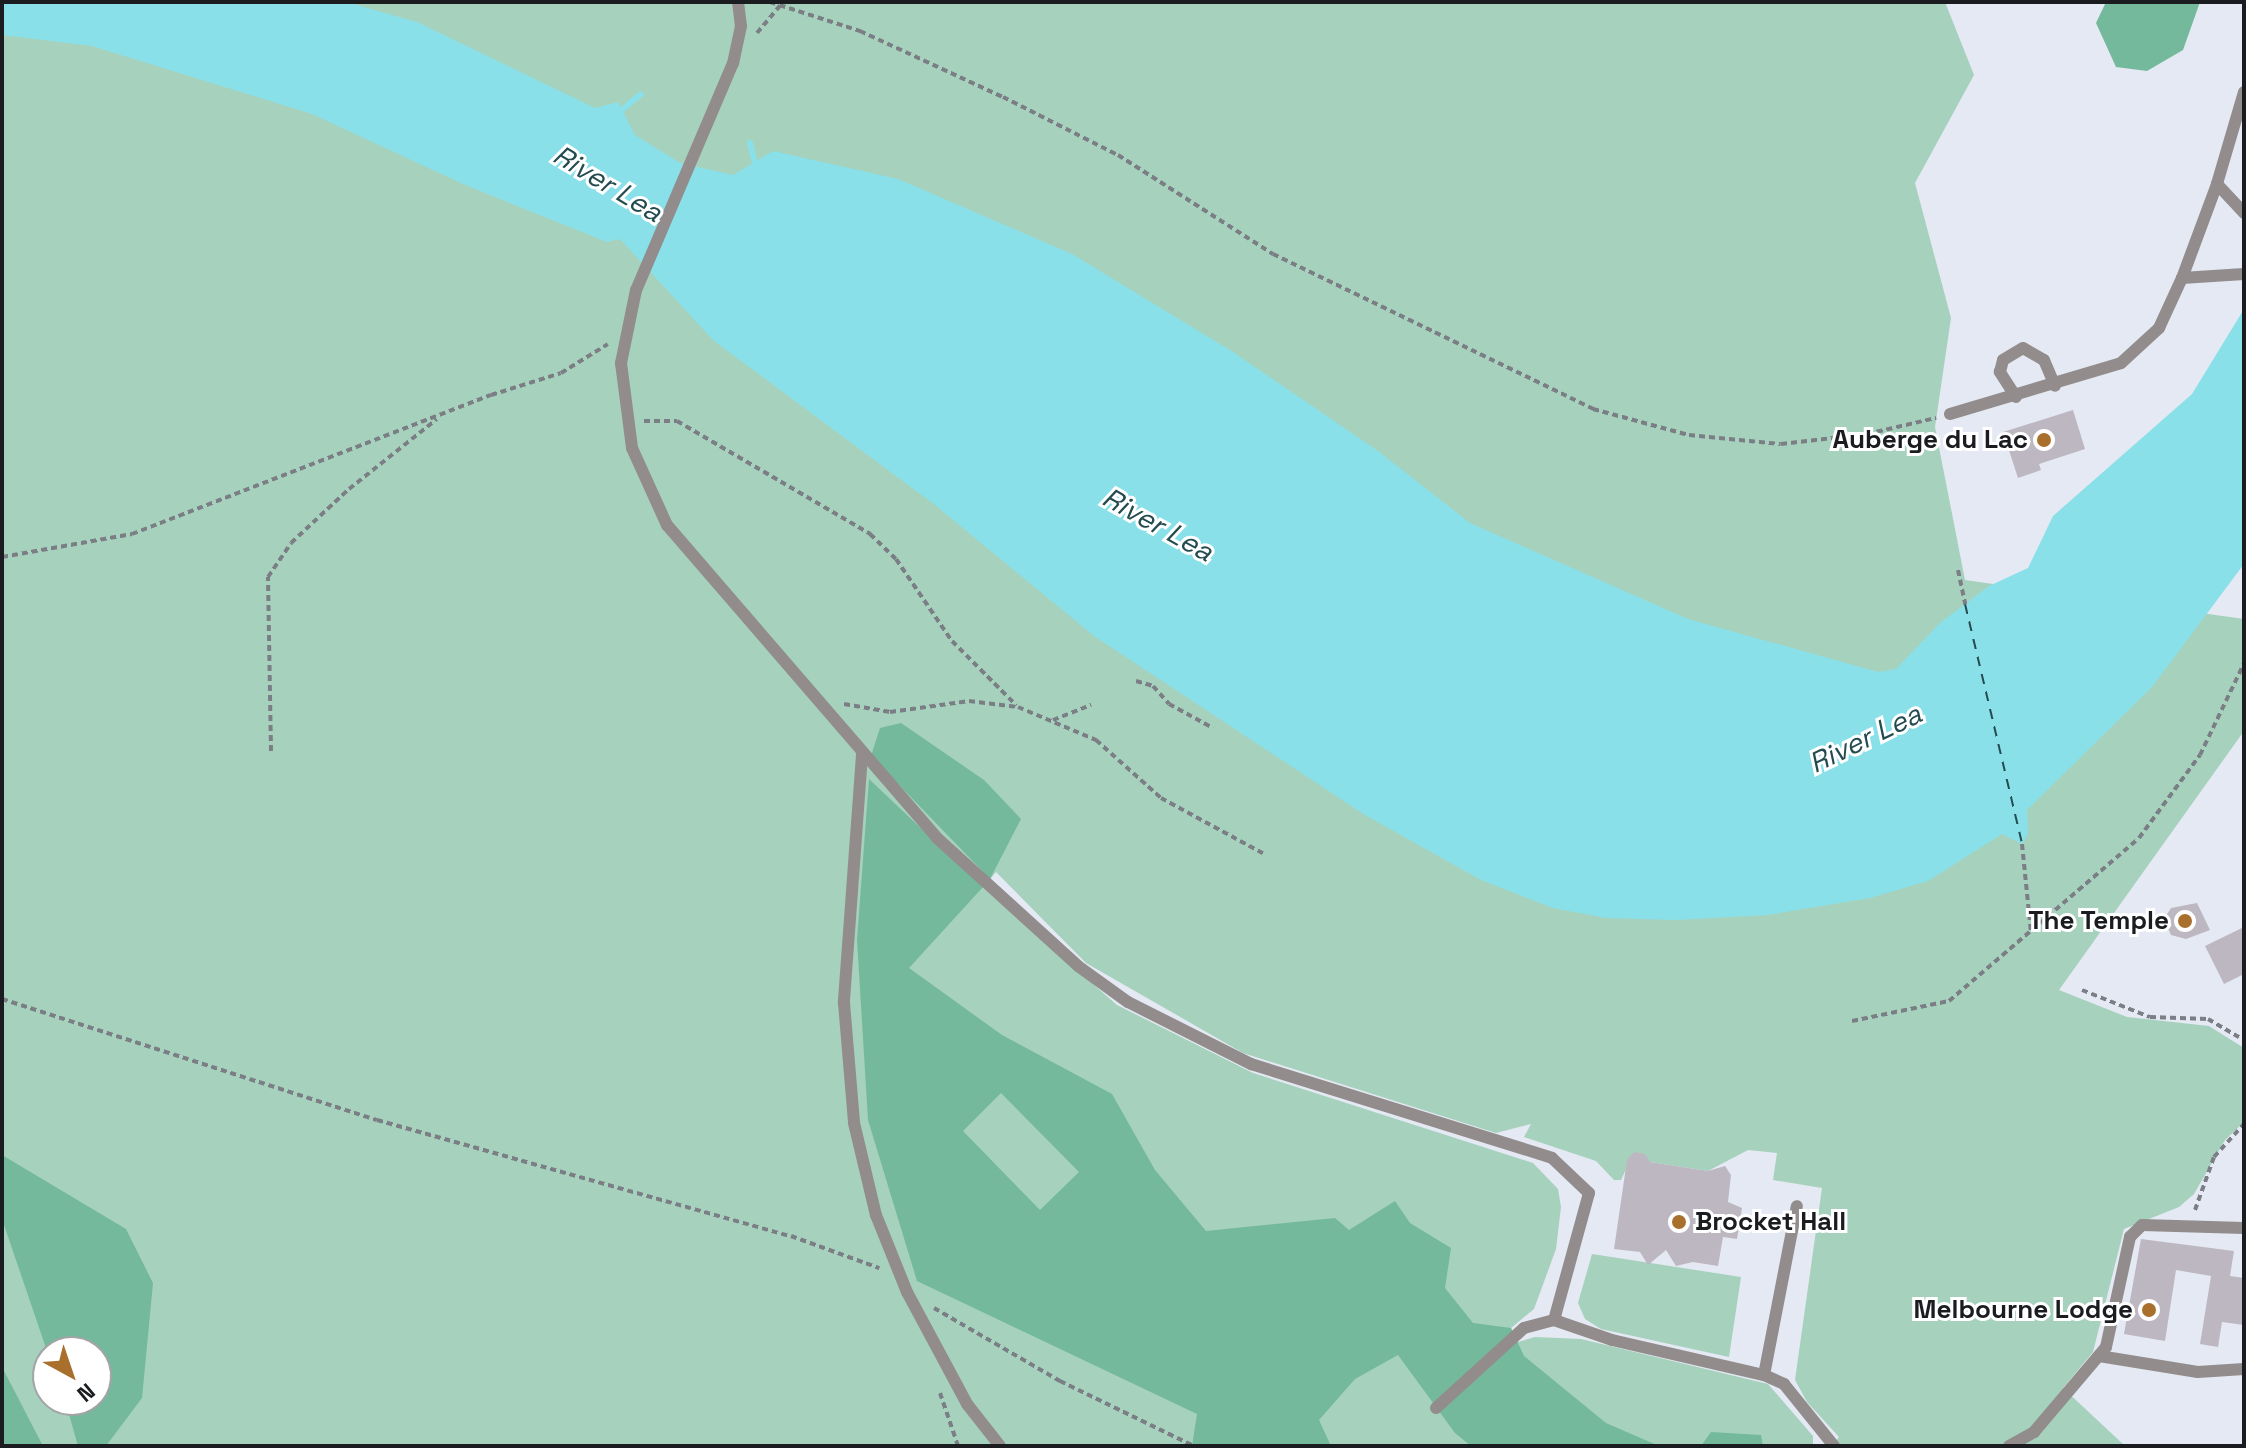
<!DOCTYPE html>
<html>
<head>
<meta charset="utf-8">
<style>
  body { margin:0 }
  #map { position:relative; width:2246px; height:1448px; overflow:hidden; background:#e4e9f3; font-family:"Space Grotesk",sans-serif }
  div>[style] { position:absolute }
  [style*='--x'] { left:calc(var(--x)*1px); top:calc(var(--y)*1px); width:calc(var(--w)*1px); rotate:calc(var(--a)*1deg) }
  .green>* { inset:0; background:#a6d1bd }
  .forest>* { inset:0; background:#74b99b }
  .water>* { inset:0; background:#8ae0e9 }
  .stream>* { height:6px; margin:-3px; padding:0 3px; transform-origin:3px; border-radius:3px; background:#8ae0e9 }
  .ferry>* { height:2px; margin-top:-1px; transform-origin:0; background:repeating-linear-gradient(90deg,#244c50 0 10px,transparent 0 18px) }
  .building>* { inset:0; background:#bdb7c1 }
  .path>* { height:4px; margin-top:-2px; transform-origin:0; background:repeating-linear-gradient(90deg,#7b7e85 0 6px,transparent 0 10px) }
  .lane>* { height:12px; margin:-6px; padding:0 6px; transform-origin:6px; border-radius:6px; background:#928d8c }
  .dots>* { width:22px; height:22px; translate:-50% -50%; box-sizing:border-box; border:4px solid #fff; border-radius:50% }
  span { translate:-50% -50%; white-space:nowrap; text-align:center; line-height:1.15; -webkit-text-stroke:6px #fff; paint-order:stroke }
  .poi-label { font-size:26px; color:#1a1c20; font-weight:700 }
  .right { translate:-100% -50%; text-align:right }
  .left { translate:0 -50%; text-align:left }
  .water-label { font-size:28px; color:#244c50; font-style:italic }
  .frame { position:absolute; inset:0; border:4px solid #1a1c20; pointer-events:none }
  .north { position:absolute; left:32px; top:1336px; width:80px; height:80px; box-sizing:border-box; background:#fff; border:2px solid #a3a4a6; border-radius:50%; rotate:140deg; font-size:22px; font-weight:700; line-height:32px; text-align:center; color:#1a1c20 }
  .north::after { content:''; display:block; margin:auto; width:28px; height:36px; background:#a86f2d; clip-path:polygon(50% 0,100% 100%,50% 72%,0 100%) }
</style>
</head>
<body>
<div id="map">
  <div class="green">
    <div style="clip-path:polygon(evenodd,2px 2px,1945px 2px,1974px 75px,1915px 183px,1951px 318px,1935px 427px,1965px 580px,2244px 619px,2244px 731px,2059px 990px,2127px 1017px,2209px 1026px,2244px 1048px,2244px 1122px,2225px 1140px,2194px 1194px,2179px 1207px,2124px 1229px,2093px 1352px,2063px 1388px,2125px 1446px,1832px 1446px,1839px 1437px,1807px 1402px,1795px 1380px,1822px 1188px,1773px 1180px,1777px 1153px,1748px 1150px,1708px 1171px,1650px 1162px,1634px 1152px,1621px 1180px,1614px 1180px,1596px 1161px,1524px 1137px,1531px 1124px,1496px 1133px,1243px 1053px,1086px 963px,996px 872px,983px 888px,1117px 1005px,1253px 1073px,1533px 1163px,1558px 1189px,1561px 1207px,1556px 1249px,1534px 1309px,1511px 1328px,1518px 1342px,1535px 1337px,1581px 1339px,1768px 1384px,1813px 1436px,1813px 1446px,2px 1446px,2px 2px,48px 1352px,96px 1352px,96px 1400px,48px 1400px,48px 1352px)"></div>
    <div style="clip-path:polygon(1592px 1254px,1741px 1277px,1729px 1357px,1601px 1329px,1585px 1319px,1578px 1303px)"></div>
  </div>
  <div class="forest">
    <div style="clip-path:polygon(2106px 2px,2200px 2px,2183px 50px,2147px 71px,2116px 67px,2096px 23px)"></div>
    <div style="clip-path:polygon(901px 723px,984px 780px,1021px 819px,990px 879px,871px 756px,880px 728px)"></div>
    <div style="clip-path:polygon(evenodd,869px 779px,983px 887px,909px 968px,1002px 1035px,1112px 1094px,1155px 1170px,1206px 1231px,1335px 1218px,1349px 1230px,1395px 1201px,1410px 1223px,1451px 1248px,1445px 1288px,1473px 1323px,1511px 1328px,1524px 1356px,1606px 1423px,1659px 1446px,1471px 1446px,1455px 1433px,1398px 1355px,1355px 1379px,1319px 1420px,1331px 1446px,1192px 1446px,1197px 1414px,917px 1281px,868px 1120px,857px 940px,869px 779px,1001px 1093px,1079px 1172px,1040px 1210px,963px 1131px,1001px 1093px)"></div>
    <div style="clip-path:polygon(2px 1155px,126px 1229px,153px 1283px,142px 1398px,106px 1446px,78px 1446px,65px 1400px,96px 1400px,96px 1352px,48px 1354px,2px 1219px)"></div>
    <div style="clip-path:polygon(2px 1367px,43px 1446px,2px 1446px)"></div>
    <div style="clip-path:polygon(1711px 1432px,1761px 1435px,1763px 1446px,1701px 1446px)"></div>
  </div>
  <div class="water">
    <div style="clip-path:polygon(2px 2px,346px 2px,417px 22px,595px 108px,618px 102px,635px 135px,680px 163px,733px 175px,773px 151px,898px 179px,1072px 254px,1233px 352px,1378px 451px,1470px 523px,1688px 619px,1878px 672px,1896px 669px,1940px 623px,1989px 586px,2028px 568px,2053px 516px,2192px 394px,2244px 309px,2244px 564px,2152px 687px,2027px 810px,2028px 834px,2022px 844px,2002px 834px,1928px 881px,1870px 898px,1768px 915px,1676px 920px,1606px 918px,1553px 908px,1481px 880px,1365px 815px,1094px 636px,935px 505px,714px 341px,620px 239px,607px 242px,463px 184px,312px 114px,92px 46px,2px 35px)"></div>
  </div>
  <div class="stream">
    <div style="--x:619;--y:112;--w:28;--a:-39"></div>
    <div style="--x:750;--y:143;--w:21;--a:76"></div>
  </div>
  <div class="ferry">
    <div style="--x:1965;--y:604;--w:247;--a:76.6"></div>
  </div>
  <div class="building">
    <div style="clip-path:polygon(2073px 410px,2085px 449px,2039px 464px,2041px 470px,2018px 478px,2003px 432px)"></div>
    <div style="clip-path:polygon(2197px 903px,2210px 930px,2186px 939px,2171px 935px,2164px 919px,2171px 908px)"></div>
    <div style="clip-path:polygon(2244px 927px,2244px 974px,2224px 984px,2205px 946px)"></div>
    <div style="clip-path:polygon(1634px 1152px,1645px 1154px,1650px 1162px,1708px 1171px,1725px 1166px,1731px 1175px,1728px 1202px,1742px 1208px,1737px 1239px,1723px 1237px,1718px 1266px,1693px 1262px,1676px 1266px,1666px 1250px,1648px 1265px,1640px 1252px,1614px 1249px,1627px 1160px)"></div>
    <div style="clip-path:polygon(2141px 1239px,2234px 1251px,2230px 1276px,2244px 1278px,2244px 1325px,2222px 1322px,2218px 1347px,2200px 1344px,2211px 1276px,2176px 1270px,2165px 1341px,2124px 1334px)"></div>
  </div>
  <div class="path">
    <div style="--x:770;--y:2;--w:95;--a:17.9"></div>
    <div style="--x:860;--y:31;--w:157;--a:24.8"></div>
    <div style="--x:1003;--y:97;--w:129;--a:26.8"></div>
    <div style="--x:1118;--y:155;--w:184;--a:32.6"></div>
    <div style="--x:1273;--y:254;--w:356;--a:25.8"></div>
    <div style="--x:1593;--y:409;--w:99;--a:15.2"></div>
    <div style="--x:1689;--y:435;--w:92;--a:5.6"></div>
    <div style="--x:1781;--y:444;--w:87;--a:-6.6"></div>
    <div style="--x:1867;--y:434;--w:71;--a:-13.1"></div>
    <div style="--x:757;--y:33;--w:40;--a:-50"></div>
    <div style="--x:644;--y:421;--w:33;--a:0"></div>
    <div style="--x:677;--y:421;--w:224;--a:30.3"></div>
    <div style="--x:870;--y:534;--w:36;--a:44"></div>
    <div style="--x:896;--y:559;--w:99;--a:55.7"></div>
    <div style="--x:952;--y:641;--w:91;--a:45"></div>
    <div style="--x:2;--y:557;--w:132;--a:-10"></div>
    <div style="--x:132;--y:534;--w:385;--a:-21.2"></div>
    <div style="--x:491;--y:395;--w:73;--a:-17.4"></div>
    <div style="--x:561;--y:373;--w:55;--a:-31.7"></div>
    <div style="--x:1958;--y:570;--w:35;--a:78"></div>
    <div style="--x:1136;--y:681;--w:18;--a:16"></div>
    <div style="--x:1153;--y:686;--w:24;--a:48"></div>
    <div style="--x:1169;--y:704;--w:50;--a:28.6"></div>
    <div style="--x:844;--y:704;--w:47;--a:9.9"></div>
    <div style="--x:890;--y:712;--w:80;--a:-7.9"></div>
    <div style="--x:969;--y:701;--w:49;--a:7"></div>
    <div style="--x:1018;--y:707;--w:85;--a:22.9"></div>
    <div style="--x:1096;--y:740;--w:87;--a:41.7"></div>
    <div style="--x:1161;--y:798;--w:119;--a:28.5"></div>
    <div style="--x:1053;--y:720;--w:41;--a:-21.5"></div>
    <div style="--x:271;--y:751;--w:174;--a:-91"></div>
    <div style="--x:268;--y:577;--w:41;--a:-55.9"></div>
    <div style="--x:291;--y:543;--w:79;--a:-43"></div>
    <div style="--x:349;--y:489;--w:112;--a:-38.5"></div>
    <div style="--x:2022;--y:844;--w:89;--a:84.2"></div>
    <div style="--x:2082;--y:990;--w:73;--a:21.7"></div>
    <div style="--x:2150;--y:1017;--w:58;--a:2"></div>
    <div style="--x:2208;--y:1019;--w:42;--a:30.3"></div>
    <div style="--x:2;--y:999;--w:394;--a:17.9"></div>
    <div style="--x:377;--y:1120;--w:430;--a:15.7"></div>
    <div style="--x:791;--y:1236;--w:94;--a:20"></div>
    <div style="--x:1852;--y:1021;--w:99;--a:-11.7"></div>
    <div style="--x:1949;--y:1001;--w:250;--a:-40.6"></div>
    <div style="--x:2139;--y:838;--w:103;--a:-53.7"></div>
    <div style="--x:2200;--y:755;--w:102;--a:-64.4"></div>
    <div style="--x:2195;--y:1210;--w:56;--a:-70.3"></div>
    <div style="--x:2214;--y:1157;--w:45;--a:-47.7"></div>
    <div style="--x:934;--y:1308;--w:146;--a:30.1"></div>
    <div style="--x:1060;--y:1381;--w:149;--a:25.9"></div>
    <div style="--x:940;--y:1393;--w:56;--a:71.2"></div>
  </div>
  <div class="lane">
    <div style="--x:738;--y:2;--w:24;--a:83"></div>
    <div style="--x:741;--y:26;--w:38;--a:102"></div>
    <div style="--x:733;--y:63;--w:247;--a:113.1"></div>
    <div style="--x:636;--y:290;--w:75;--a:101.6"></div>
    <div style="--x:621;--y:363;--w:86;--a:82.6"></div>
    <div style="--x:632;--y:448;--w:85;--a:65.6"></div>
    <div style="--x:667;--y:525;--w:413;--a:49.2"></div>
    <div style="--x:937;--y:838;--w:190;--a:42.2"></div>
    <div style="--x:1078;--y:966;--w:62;--a:35.8"></div>
    <div style="--x:1128;--y:1002;--w:138;--a:26.8"></div>
    <div style="--x:1251;--y:1064;--w:315;--a:17.3"></div>
    <div style="--x:1552;--y:1158;--w:51;--a:43.4"></div>
    <div style="--x:1589;--y:1193;--w:132;--a:105.4"></div>
    <div style="--x:1554;--y:1320;--w:61;--a:19"></div>
    <div style="--x:1612;--y:1340;--w:156;--a:13"></div>
    <div style="--x:1764;--y:1375;--w:22;--a:24"></div>
    <div style="--x:1784;--y:1384;--w:80;--a:51.1"></div>
    <div style="--x:2244;--y:92;--w:96;--a:106.4"></div>
    <div style="--x:2217;--y:184;--w:40;--a:47"></div>
    <div style="--x:2217;--y:184;--w:100;--a:110.4"></div>
    <div style="--x:2182;--y:278;--w:62;--a:-3.7"></div>
    <div style="--x:2016;--y:397;--w:30;--a:-123"></div>
    <div style="--x:2000;--y:372;--w:12;--a:-76"></div>
    <div style="--x:2003;--y:360;--w:23;--a:-31"></div>
    <div style="--x:2023;--y:348;--w:24;--a:30"></div>
    <div style="--x:2044;--y:360;--w:28;--a:67"></div>
    <div style="--x:1950;--y:414;--w:178;--a:-16.6"></div>
    <div style="--x:2121;--y:363;--w:52;--a:-42.6"></div>
    <div style="--x:2159;--y:328;--w:55;--a:-65.3"></div>
    <div style="--x:862;--y:755;--w:249;--a:94.2"></div>
    <div style="--x:844;--y:1003;--w:120;--a:85.2"></div>
    <div style="--x:854;--y:1123;--w:95;--a:76.6"></div>
    <div style="--x:876;--y:1215;--w:83;--a:68.1"></div>
    <div style="--x:907;--y:1292;--w:127;--a:61.8"></div>
    <div style="--x:967;--y:1404;--w:53;--a:51.8"></div>
    <div style="--x:2099;--y:1356;--w:100;--a:9.2"></div>
    <div style="--x:2198;--y:1372;--w:46;--a:-3.7"></div>
    <div style="--x:1764;--y:1375;--w:172;--a:-79"></div>
    <div style="--x:1436;--y:1408;--w:119;--a:-42.3"></div>
    <div style="--x:1524;--y:1328;--w:31;--a:-15"></div>
    <div style="--x:2009;--y:1446;--w:29;--a:-29"></div>
    <div style="--x:2034;--y:1432;--w:111;--a:-49.7"></div>
    <div style="--x:2106;--y:1347;--w:113;--a:-77.7"></div>
    <div style="--x:2130;--y:1237;--w:17;--a:-45"></div>
    <div style="--x:2142;--y:1225;--w:102;--a:1.7"></div>
  </div>
  <div class="dots">
    <div style="left:2044px;top:440px;background:#a86f2d"></div>
    <div style="left:2185px;top:921px;background:#a86f2d"></div>
    <div style="left:1679px;top:1222px;background:#a86f2d"></div>
    <div style="left:2149px;top:1310px;background:#a86f2d"></div>
  </div>
  <div class="poi-label">
    <span class="right" style="left:2028px;top:440px">Auberge du Lac</span>
    <span class="right" style="left:2169px;top:921px">The Temple</span>
    <span class="left" style="left:1695px;top:1222px">Brocket Hall</span>
    <span class="right" style="left:2133px;top:1310px">Melbourne Lodge</span>
  </div>
  <div class="water-label">
    <span style="left:608px;top:183px;rotate:31deg">River Lea</span>
    <span style="left:1158px;top:524px;rotate:29deg">River Lea</span>
    <span style="left:1865px;top:738px;rotate:-26deg">River Lea</span>
  </div>
  <div class="frame"></div>
  <div class="north">N</div>
</div>
</body>
</html>
